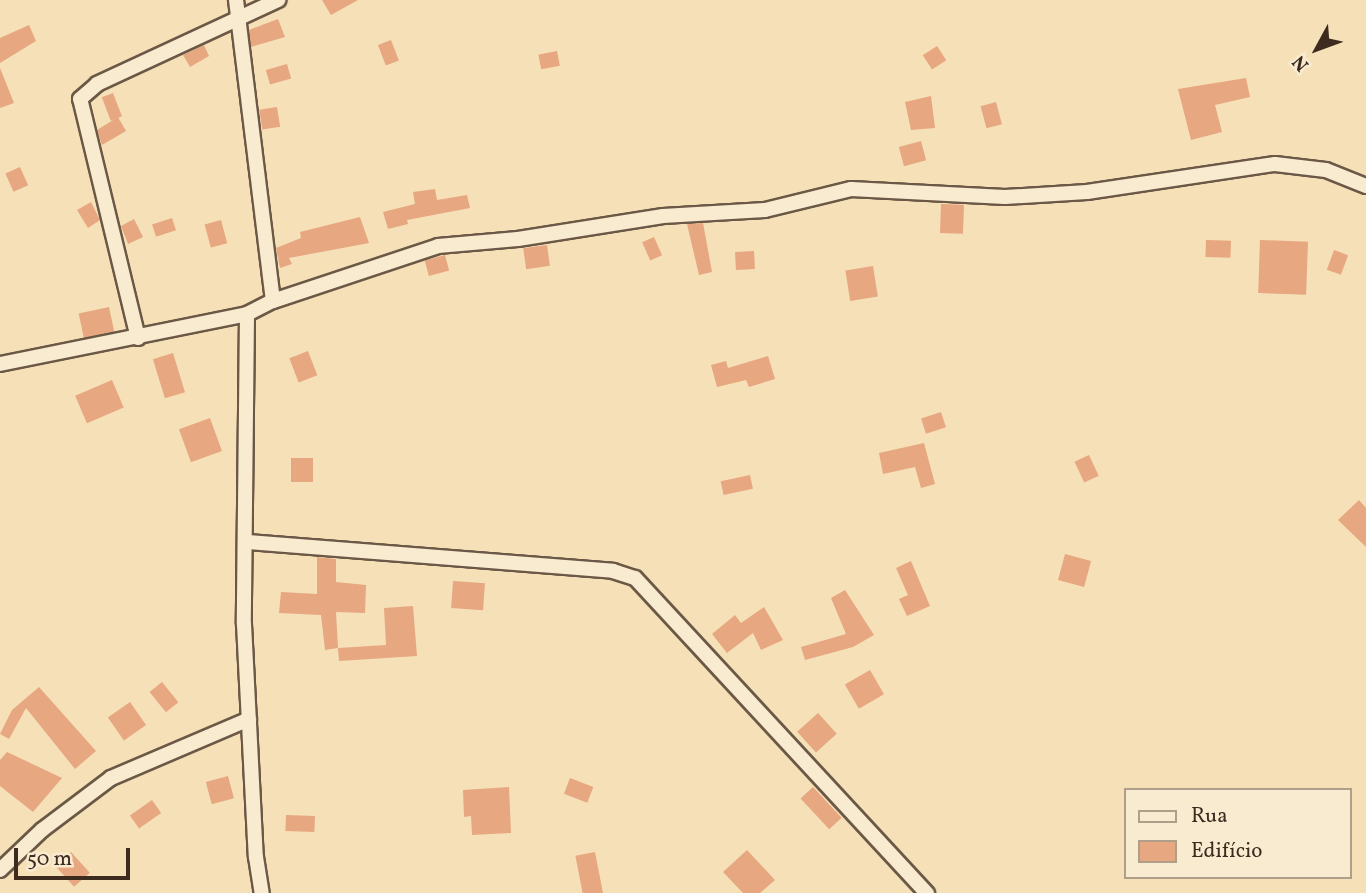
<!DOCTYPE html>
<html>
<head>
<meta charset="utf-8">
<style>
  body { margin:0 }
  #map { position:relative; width:1366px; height:893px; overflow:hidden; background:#f6e0b7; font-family:Vollkorn,serif }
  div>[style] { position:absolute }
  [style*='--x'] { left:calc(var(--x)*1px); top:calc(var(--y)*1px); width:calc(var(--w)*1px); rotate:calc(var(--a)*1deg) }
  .building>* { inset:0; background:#e7a780; transform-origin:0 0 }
  .roads { filter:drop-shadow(2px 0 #6b5846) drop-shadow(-2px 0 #6b5846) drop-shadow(0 2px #6b5846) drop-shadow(0 -2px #6b5846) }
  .street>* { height:14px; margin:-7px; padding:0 7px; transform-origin:7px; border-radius:7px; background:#f9ebd0 }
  span { translate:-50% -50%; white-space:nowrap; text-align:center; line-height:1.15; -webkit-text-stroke:6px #f9ebd0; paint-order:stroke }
  .legend { position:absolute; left:1124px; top:788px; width:228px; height:91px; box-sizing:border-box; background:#f9ebd0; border:2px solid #ae9e8a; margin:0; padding:9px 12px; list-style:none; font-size:21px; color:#3d2b20 }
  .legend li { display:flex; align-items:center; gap:14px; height:35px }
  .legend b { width:35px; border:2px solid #ae9e8a }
  .north { position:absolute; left:1282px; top:14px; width:70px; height:70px; -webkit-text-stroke:5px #f9ebd0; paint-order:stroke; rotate:229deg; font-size:19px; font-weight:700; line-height:28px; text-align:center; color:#3d2b20 }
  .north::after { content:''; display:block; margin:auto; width:24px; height:32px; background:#3d2b20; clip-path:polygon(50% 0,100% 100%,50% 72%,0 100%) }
  .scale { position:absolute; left:14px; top:848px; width:116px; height:32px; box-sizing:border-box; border:4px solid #3d2b20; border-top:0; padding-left:9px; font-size:21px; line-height:24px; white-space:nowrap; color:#3d2b20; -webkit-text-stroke:5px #f9ebd0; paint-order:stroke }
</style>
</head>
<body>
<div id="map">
  <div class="building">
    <div style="clip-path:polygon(322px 0,358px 0,331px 15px)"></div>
    <div style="clip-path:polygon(278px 19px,285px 37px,251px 47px,249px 30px)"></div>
    <div style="clip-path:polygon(29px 25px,36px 41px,0 63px,0 38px)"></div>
    <div style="left:391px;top:40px;width:22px;height:14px;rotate:69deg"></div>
    <div style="clip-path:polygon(204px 45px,209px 56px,190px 67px,183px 55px)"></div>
    <div style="left:937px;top:46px;width:17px;height:17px;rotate:57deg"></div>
    <div style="left:557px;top:51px;width:15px;height:19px;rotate:79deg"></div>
    <div style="left:287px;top:64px;width:15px;height:22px;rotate:74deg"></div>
    <div style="clip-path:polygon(0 68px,14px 103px,0 108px)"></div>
    <div style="clip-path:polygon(1246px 78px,1250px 97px,1215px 105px,1222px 132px,1191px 140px,1178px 89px)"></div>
    <div style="left:113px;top:93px;width:25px;height:12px;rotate:69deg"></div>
    <div style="clip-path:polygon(931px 96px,935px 128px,911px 130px,905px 102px)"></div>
    <div style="left:996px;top:102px;width:23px;height:16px;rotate:75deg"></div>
    <div style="left:277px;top:107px;width:20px;height:18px;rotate:81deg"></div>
    <div style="clip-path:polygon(118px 117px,126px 131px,102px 145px,97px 130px)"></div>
    <div style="left:921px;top:141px;width:20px;height:23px;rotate:75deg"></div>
    <div style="left:20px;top:167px;width:20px;height:16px;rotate:66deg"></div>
    <div style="clip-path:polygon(435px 189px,437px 200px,467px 195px,470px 208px,407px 220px,408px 224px,388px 229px,383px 212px,415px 204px,413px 192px)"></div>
    <div style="clip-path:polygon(91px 202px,100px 220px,88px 228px,77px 210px)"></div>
    <div style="left:941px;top:204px;width:23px;height:29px;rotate:2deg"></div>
    <div style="clip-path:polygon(360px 217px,369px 243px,289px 258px,292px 264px,280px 268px,276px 248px,301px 238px,300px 232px)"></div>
    <div style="left:172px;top:218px;width:13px;height:21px;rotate:72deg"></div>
    <div style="clip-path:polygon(134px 219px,143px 237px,128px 244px,121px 226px)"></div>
    <div style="left:221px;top:220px;width:24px;height:17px;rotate:75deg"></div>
    <div style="clip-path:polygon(703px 223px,712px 272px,699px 275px,687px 224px)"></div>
    <div style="left:654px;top:237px;width:20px;height:13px;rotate:66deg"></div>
    <div style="left:1206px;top:240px;width:25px;height:17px;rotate:2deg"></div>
    <div style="left:1260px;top:240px;width:48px;height:53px;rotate:2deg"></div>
    <div style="left:547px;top:245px;width:21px;height:24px;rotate:82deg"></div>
    <div style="left:1334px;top:250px;width:15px;height:21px;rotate:20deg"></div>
    <div style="left:754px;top:251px;width:18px;height:19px;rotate:87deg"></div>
    <div style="left:445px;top:255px;width:16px;height:21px;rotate:75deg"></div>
    <div style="left:873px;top:266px;width:31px;height:28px;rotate:81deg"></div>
    <div style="left:109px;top:307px;width:25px;height:31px;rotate:78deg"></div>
    <div style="left:308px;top:351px;width:26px;height:20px;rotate:69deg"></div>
    <div style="left:173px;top:353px;width:41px;height:21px;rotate:73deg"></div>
    <div style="clip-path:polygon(768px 356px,775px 379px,749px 387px,746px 380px,717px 387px,711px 365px,726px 361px,728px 368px)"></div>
    <div style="left:112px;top:380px;width:30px;height:40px;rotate:67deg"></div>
    <div style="left:941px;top:412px;width:16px;height:21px;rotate:72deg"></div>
    <div style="left:210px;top:418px;width:35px;height:33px;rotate:70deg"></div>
    <div style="clip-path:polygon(924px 443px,935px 484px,921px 488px,915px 467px,883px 474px,879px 453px)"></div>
    <div style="left:1089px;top:455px;width:23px;height:16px;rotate:65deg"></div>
    <div style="left:291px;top:458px;width:22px;height:24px"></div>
    <div style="left:750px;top:475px;width:14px;height:30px;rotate:78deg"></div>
    <div style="clip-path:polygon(1359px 500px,1366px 508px,1366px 547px,1338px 520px)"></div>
    <div style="left:1065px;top:554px;width:27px;height:27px;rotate:15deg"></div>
    <div style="clip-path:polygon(317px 557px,336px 559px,336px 582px,366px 585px,365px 613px,336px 612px,338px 648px,325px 650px,321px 615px,279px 613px,281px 592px,317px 594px)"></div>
    <div style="clip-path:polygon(911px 561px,930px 606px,907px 616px,899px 599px,908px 595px,896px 568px)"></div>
    <div style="left:453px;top:581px;width:32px;height:27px;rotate:4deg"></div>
    <div style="clip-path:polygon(845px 590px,874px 635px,853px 647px,805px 660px,801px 647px,846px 634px,831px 598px)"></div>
    <div style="clip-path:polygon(413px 606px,417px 656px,339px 661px,338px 648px,386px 645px,384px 608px)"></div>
    <div style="clip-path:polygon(764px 607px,783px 640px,761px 650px,753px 633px,727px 653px,712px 634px,735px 615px,741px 623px)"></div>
    <div style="left:870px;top:670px;width:28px;height:29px;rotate:60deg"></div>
    <div style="left:162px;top:682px;width:26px;height:16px;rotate:51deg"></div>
    <div style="clip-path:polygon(39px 687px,96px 751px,75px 769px,26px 708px,9px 739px,0 734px,12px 710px)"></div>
    <div style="left:130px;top:702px;width:28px;height:27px;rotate:55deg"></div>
    <div style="left:818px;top:713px;width:28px;height:28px;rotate:48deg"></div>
    <div style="clip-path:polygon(7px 752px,62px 778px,33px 812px,0 786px,0 760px)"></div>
    <div style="left:228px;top:776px;width:23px;height:23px;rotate:75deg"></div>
    <div style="left:570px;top:778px;width:25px;height:17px;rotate:21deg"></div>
    <div style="clip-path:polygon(509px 787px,511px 833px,472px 835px,471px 816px,464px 817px,463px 790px)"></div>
    <div style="left:813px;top:787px;width:42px;height:17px;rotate:47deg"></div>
    <div style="left:152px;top:800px;width:16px;height:27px;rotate:55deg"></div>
    <div style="left:286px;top:815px;width:29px;height:16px;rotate:2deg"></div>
    <div style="clip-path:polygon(747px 850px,775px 880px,760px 893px,743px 893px,723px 872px)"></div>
    <div style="left:71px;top:852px;width:28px;height:21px;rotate:48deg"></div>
    <div style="left:595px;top:852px;width:42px;height:20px;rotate:79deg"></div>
  </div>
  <div class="roads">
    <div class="street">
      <div style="--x:236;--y:0;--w:303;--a:83"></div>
      <div style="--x:247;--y:314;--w:310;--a:90.6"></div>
      <div style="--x:244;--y:624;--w:233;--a:87.1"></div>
      <div style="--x:256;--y:857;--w:36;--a:81"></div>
      <div style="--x:138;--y:338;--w:246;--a:-103.6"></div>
      <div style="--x:80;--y:99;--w:23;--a:-41"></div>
      <div style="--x:97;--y:84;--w:200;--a:-24.9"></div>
      <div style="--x:0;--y:364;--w:252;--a:-11.4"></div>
      <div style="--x:247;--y:314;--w:29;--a:-27"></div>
      <div style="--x:273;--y:301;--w:174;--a:-18.4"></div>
      <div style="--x:438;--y:246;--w:80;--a:-5"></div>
      <div style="--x:518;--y:239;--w:147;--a:-9"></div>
      <div style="--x:663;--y:216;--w:102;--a:-3.4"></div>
      <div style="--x:765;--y:210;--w:89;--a:-13.7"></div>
      <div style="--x:851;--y:189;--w:154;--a:3"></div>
      <div style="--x:1005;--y:197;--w:82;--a:-3.5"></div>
      <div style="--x:1087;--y:192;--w:190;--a:-8.5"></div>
      <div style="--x:1275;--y:164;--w:51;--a:6.7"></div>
      <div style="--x:1326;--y:170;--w:43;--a:21.8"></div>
      <div style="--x:248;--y:542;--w:366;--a:4.5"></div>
      <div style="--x:613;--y:571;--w:23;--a:18"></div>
      <div style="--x:635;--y:578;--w:430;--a:47.2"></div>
      <div style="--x:0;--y:870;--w:58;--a:-43.6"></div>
      <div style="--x:42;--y:830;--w:86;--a:-37"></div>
      <div style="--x:111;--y:778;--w:150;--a:-23.1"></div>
    </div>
  </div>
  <ul class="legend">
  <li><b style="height:9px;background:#f9ebd0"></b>Rua</li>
  <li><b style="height:19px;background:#e7a780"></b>Edifício</li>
  </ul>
  <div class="north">N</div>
  <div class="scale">50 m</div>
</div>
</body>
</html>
